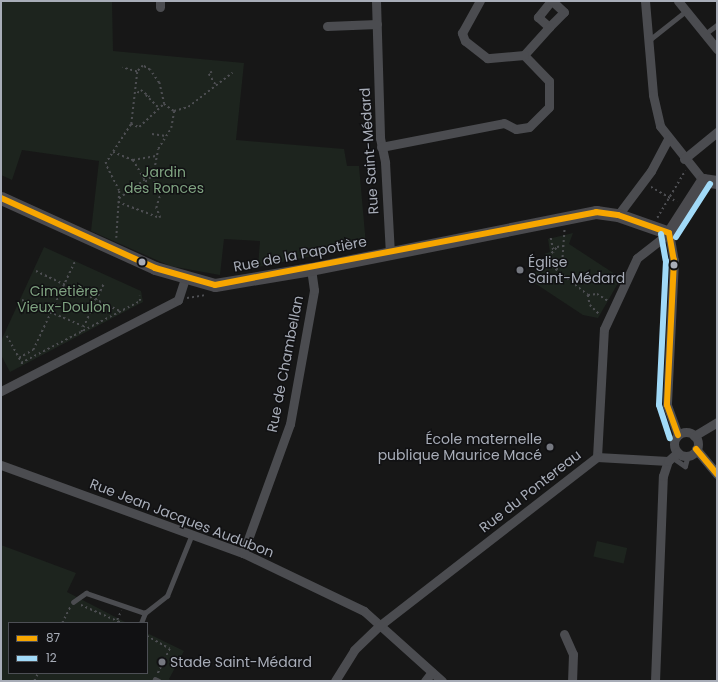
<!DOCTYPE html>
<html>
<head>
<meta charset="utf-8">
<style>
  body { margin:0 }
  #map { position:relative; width:718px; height:682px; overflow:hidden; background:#171717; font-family:Poppins,sans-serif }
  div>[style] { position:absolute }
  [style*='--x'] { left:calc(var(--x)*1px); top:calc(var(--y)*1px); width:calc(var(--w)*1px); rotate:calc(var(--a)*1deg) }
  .green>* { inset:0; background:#1d241e; transform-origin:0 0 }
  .path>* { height:1.5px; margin-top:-0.75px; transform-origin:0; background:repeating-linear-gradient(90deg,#4d4e52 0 2px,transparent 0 5px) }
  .lane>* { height:4.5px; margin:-2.25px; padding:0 2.25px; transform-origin:2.25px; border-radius:2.25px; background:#4b4c50 }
  .street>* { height:9px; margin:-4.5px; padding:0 4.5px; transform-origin:4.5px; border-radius:4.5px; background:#4b4c50 }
  .street>.ring { margin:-4.5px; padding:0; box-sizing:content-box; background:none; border:9px solid #4b4c50; border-radius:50% }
  .secondary>* { height:13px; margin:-6.5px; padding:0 6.5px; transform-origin:6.5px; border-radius:6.5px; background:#4a4a4e }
  .bus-1>* { height:6px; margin:-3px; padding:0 3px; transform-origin:3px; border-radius:3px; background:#f7a600 }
  .bus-2>* { height:6px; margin:-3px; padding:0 3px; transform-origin:3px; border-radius:3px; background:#a1daf8 }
  .dots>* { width:11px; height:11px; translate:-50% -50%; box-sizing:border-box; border:2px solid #111113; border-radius:50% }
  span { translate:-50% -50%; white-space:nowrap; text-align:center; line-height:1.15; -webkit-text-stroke:3px #111113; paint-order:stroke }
  .street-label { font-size:14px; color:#a8adb8 }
  .park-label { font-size:14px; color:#7fa381 }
  .poi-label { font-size:14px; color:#a8adb8 }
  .left { translate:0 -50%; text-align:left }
  .right { translate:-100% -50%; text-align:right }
  .frame { position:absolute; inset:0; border:2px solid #a8adb8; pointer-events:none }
  .legend { position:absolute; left:8px; top:622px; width:140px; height:52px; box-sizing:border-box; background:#111113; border:1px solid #4d4f55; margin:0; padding:5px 7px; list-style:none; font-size:12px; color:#a8adb8 }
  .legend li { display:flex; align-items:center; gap:8px; height:20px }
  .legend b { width:20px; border:1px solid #4d4f55 }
</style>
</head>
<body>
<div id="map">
  <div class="green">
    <div style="clip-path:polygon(1px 1px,112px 1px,113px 51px,244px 63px,236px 140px,344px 149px,347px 166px,359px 166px,366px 245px,258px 267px,260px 241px,224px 239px,220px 275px,170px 266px,91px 231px,99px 161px,22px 150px,12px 180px,1px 175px)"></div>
    <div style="clip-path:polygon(573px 233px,569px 244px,621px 278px,598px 318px,583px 315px,530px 280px,540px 265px,544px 268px,551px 260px,544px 254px,550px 252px,548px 239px)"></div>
    <div style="clip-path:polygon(44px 247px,141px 291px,143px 302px,10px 372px,1px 355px,1px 341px)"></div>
    <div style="left:597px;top:541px;width:31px;height:16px;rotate:13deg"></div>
    <div style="clip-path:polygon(1px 545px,76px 573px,67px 592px,127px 623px,9px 623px,9px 673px,147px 673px,147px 633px,184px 651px,169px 679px,171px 681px,1px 681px)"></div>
  </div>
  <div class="path">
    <div style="--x:212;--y:72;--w:4;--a:146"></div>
    <div style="--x:209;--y:74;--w:13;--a:58"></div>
    <div style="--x:137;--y:93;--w:5;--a:-37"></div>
    <div style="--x:141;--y:90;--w:11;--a:38"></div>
    <div style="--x:146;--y:95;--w:17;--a:45"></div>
    <div style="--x:164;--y:104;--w:12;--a:35"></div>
    <div style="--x:174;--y:111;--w:15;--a:-16"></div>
    <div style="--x:188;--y:107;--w:56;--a:-37.7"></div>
    <div style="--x:131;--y:124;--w:9;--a:21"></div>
    <div style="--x:139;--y:127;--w:34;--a:-43"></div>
    <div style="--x:164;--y:104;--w:22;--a:-103"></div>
    <div style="--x:159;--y:83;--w:16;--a:-125"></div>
    <div style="--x:150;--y:70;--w:8;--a:-150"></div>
    <div style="--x:143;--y:66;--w:8;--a:135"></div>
    <div style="--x:152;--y:134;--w:14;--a:8"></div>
    <div style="--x:113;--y:152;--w:22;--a:22"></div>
    <div style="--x:133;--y:160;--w:23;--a:59"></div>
    <div style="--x:145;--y:180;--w:32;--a:144"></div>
    <div style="--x:133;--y:160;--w:23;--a:-10"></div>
    <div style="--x:145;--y:182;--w:11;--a:-41"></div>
    <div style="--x:651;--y:187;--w:30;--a:30"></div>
    <div style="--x:118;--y:202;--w:45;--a:20.9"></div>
    <div style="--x:160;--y:218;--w:11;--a:-112"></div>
    <div style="--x:156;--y:208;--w:17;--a:-73"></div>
    <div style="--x:161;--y:192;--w:11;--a:-128"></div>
    <div style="--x:154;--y:183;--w:8;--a:-97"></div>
    <div style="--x:153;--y:175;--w:26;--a:-79"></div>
    <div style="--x:158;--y:149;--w:25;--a:-58"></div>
    <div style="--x:171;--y:128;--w:17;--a:-80"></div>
    <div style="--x:657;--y:218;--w:55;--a:-59.2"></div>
    <div style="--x:116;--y:238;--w:47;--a:-86.3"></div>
    <div style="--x:119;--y:191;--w:30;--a:-117"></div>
    <div style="--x:105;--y:164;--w:48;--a:-57"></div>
    <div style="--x:131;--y:124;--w:52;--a:-83.4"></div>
    <div style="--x:137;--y:72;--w:15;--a:-164"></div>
    <div style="--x:551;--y:238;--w:15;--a:79"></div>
    <div style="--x:548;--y:257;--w:13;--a:-48"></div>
    <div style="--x:557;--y:247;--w:6;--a:-9"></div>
    <div style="--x:548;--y:263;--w:51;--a:38.7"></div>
    <div style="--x:588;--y:295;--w:10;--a:79"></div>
    <div style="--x:590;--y:305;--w:14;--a:45"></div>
    <div style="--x:556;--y:270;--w:10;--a:-53"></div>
    <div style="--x:562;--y:262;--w:32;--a:-86"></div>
    <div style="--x:36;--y:271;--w:93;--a:25.5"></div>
    <div style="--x:588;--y:295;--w:9;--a:-6"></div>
    <div style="--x:597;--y:294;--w:13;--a:32"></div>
    <div style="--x:187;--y:298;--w:20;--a:-9"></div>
    <div style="--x:22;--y:300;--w:66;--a:23.1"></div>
    <div style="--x:81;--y:332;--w:54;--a:-64.9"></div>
    <div style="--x:7;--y:336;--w:33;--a:61"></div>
    <div style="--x:19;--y:358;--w:16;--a:-30"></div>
    <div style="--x:33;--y:350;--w:98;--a:-64.7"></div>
    <div style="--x:21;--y:363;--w:134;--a:-27.5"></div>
    <div style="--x:140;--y:301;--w:5;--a:-101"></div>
    <div style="--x:81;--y:605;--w:45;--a:23.7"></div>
    <div style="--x:117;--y:620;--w:10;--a:-66"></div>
    <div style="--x:62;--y:623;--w:18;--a:-63"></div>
    <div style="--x:147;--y:636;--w:26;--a:29"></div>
    <div style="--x:170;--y:649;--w:28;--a:116"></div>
    <div style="--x:34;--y:681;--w:9;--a:-63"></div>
  </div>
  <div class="lane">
    <div style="--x:705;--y:34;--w:15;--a:-37"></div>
    <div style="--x:648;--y:41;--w:48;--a:-38.3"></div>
    <div style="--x:672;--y:457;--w:16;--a:35"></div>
    <div style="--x:685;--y:466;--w:11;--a:-75"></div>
    <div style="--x:73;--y:602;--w:16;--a:-35"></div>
    <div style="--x:86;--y:593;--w:62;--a:18.7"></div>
    <div style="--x:145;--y:613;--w:28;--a:-38"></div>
    <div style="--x:167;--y:596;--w:67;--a:-68"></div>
    <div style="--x:141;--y:623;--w:11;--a:-68"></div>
    <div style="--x:155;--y:679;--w:4;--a:27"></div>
  </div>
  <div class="street">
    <div style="--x:160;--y:1;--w:6;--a:90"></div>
    <div style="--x:376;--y:1;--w:137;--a:88.3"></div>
    <div style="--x:380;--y:138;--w:25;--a:78"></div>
    <div style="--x:385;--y:162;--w:91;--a:86.9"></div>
    <div style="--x:551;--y:1;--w:21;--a:129"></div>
    <div style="--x:538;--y:17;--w:15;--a:42"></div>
    <div style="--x:549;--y:27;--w:21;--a:-45"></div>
    <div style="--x:564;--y:12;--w:16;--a:-137"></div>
    <div style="--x:645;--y:1;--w:94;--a:85.1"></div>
    <div style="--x:653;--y:95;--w:32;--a:77"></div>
    <div style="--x:660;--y:126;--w:69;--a:51.5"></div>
    <div style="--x:678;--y:1;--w:62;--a:50.9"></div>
    <div style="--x:327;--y:26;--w:50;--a:-2.3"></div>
    <div style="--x:524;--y:55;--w:38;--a:-48"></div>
    <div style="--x:381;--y:147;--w:125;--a:-11"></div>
    <div style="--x:504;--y:123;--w:13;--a:27"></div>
    <div style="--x:516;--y:129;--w:13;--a:-9"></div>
    <div style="--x:529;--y:127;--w:28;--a:-45"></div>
    <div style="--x:549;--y:107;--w:26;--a:-90"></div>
    <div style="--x:549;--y:81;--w:36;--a:-134"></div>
    <div style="--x:524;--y:55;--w:37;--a:175"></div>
    <div style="--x:487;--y:58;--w:28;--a:-142"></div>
    <div style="--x:465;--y:41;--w:9;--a:-111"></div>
    <div style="--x:462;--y:33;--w:37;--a:-61"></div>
    <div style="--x:684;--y:159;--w:43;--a:-39.3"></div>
    <div style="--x:618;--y:215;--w:55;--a:-53.1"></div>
    <div style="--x:651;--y:171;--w:36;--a:-62"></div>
    <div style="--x:669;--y:233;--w:27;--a:80"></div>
    <div style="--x:674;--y:260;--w:145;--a:92.8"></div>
    <div style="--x:667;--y:405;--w:32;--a:70"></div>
    <div style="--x:1;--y:391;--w:199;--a:-27.2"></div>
    <div style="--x:178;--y:300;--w:22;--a:-72"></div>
    <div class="ring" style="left:674px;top:432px;width:15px;height:15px"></div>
    <div style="--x:694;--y:436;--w:27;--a:-31"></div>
    <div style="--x:696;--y:449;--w:33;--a:50"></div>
    <div style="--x:597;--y:457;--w:128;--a:-86.9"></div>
    <div style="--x:604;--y:329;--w:78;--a:-65.1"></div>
    <div style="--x:637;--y:258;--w:41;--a:-38"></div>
    <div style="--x:597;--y:457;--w:71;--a:3.2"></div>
    <div style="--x:1;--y:465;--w:258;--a:20"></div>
    <div style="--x:243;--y:553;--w:134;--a:25.6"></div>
    <div style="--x:364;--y:611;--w:105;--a:41.9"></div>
    <div style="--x:243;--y:553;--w:137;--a:-70"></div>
    <div style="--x:290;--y:424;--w:136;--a:-79.8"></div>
    <div style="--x:314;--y:290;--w:21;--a:-98"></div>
    <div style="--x:564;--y:634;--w:22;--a:66"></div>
    <div style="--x:573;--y:654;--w:27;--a:92"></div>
    <div style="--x:335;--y:681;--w:36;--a:-58"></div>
    <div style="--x:354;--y:650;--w:35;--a:-44"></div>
    <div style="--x:379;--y:626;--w:276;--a:-37.8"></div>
    <div style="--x:425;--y:681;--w:11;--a:-52"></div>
    <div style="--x:655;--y:681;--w:205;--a:-87.8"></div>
    <div style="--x:663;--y:476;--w:16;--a:-72"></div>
    <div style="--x:668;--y:461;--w:13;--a:-42"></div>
  </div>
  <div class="secondary">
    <div style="--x:1;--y:198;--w:169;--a:24.4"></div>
    <div style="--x:155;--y:268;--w:62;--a:15.8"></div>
    <div style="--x:215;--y:285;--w:97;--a:-9.5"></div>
    <div style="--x:311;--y:269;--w:291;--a:-11.3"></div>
    <div style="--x:596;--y:212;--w:22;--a:8"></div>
    <div style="--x:618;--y:215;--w:54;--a:19.4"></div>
    <div style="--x:669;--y:233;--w:63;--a:-57.3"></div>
    <div style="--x:703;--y:180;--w:14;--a:8"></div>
  </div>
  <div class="bus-1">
    <div style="--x:1;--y:198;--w:169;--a:24.4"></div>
    <div style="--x:155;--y:268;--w:62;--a:15.8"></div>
    <div style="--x:215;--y:285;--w:388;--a:-10.8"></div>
    <div style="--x:596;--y:212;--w:22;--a:8"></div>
    <div style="--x:618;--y:215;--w:54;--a:19.4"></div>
    <div style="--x:669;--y:233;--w:27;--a:80"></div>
    <div style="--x:674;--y:260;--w:145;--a:92.8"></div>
    <div style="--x:667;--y:405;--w:32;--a:70"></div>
    <div style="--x:696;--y:449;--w:33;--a:50"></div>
  </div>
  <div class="bus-2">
    <div style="--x:661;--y:234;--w:27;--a:80"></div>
    <div style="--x:666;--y:261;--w:144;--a:92.8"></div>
    <div style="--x:659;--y:405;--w:35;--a:72"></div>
    <div style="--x:676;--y:237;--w:63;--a:-57.3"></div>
  </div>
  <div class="dots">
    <div style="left:142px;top:262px;background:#a8adb8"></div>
    <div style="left:674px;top:265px;background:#a8adb8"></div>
    <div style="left:520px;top:270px;background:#757880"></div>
    <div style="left:550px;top:447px;background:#757880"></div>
    <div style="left:162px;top:662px;background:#757880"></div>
  </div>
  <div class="street-label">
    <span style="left:369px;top:151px;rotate:-94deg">Rue Saint-Médard</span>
    <span style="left:300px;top:254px;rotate:-11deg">Rue de la Papotière</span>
    <span style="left:285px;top:364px;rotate:-79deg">Rue de Chambellan</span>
    <span style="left:530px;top:491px;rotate:-38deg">Rue du Pontereau</span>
    <span style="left:182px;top:518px;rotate:21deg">Rue Jean Jacques Audubon</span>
  </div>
  <div class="park-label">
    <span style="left:164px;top:180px">Jardin<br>des Ronces</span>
    <span style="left:64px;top:299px">Cimetière<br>Vieux-Doulon</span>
  </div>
  <div class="poi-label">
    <span class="left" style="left:528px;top:270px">Église<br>Saint-Médard</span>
    <span class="right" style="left:542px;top:447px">École maternelle<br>publique Maurice Macé</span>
    <span class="left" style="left:170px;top:662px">Stade Saint-Médard</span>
  </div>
  <div class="frame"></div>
  <ul class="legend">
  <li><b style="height:5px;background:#f7a600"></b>87</li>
  <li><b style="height:5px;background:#a1daf8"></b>12</li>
  </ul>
</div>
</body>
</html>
